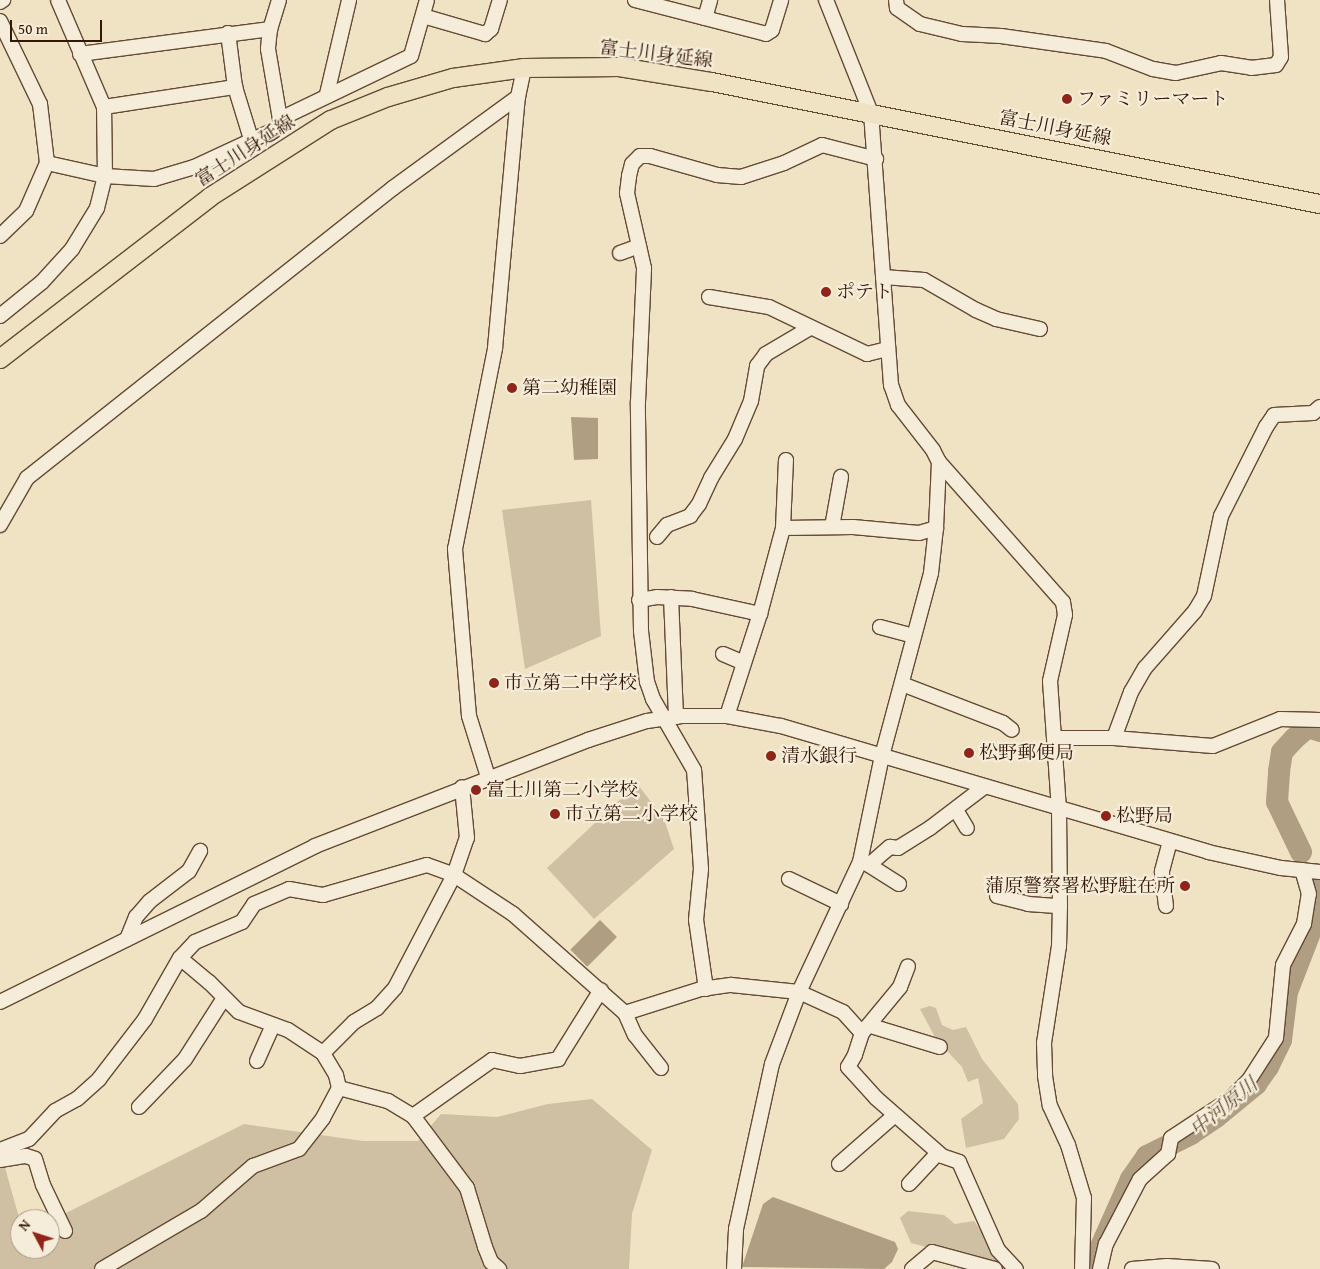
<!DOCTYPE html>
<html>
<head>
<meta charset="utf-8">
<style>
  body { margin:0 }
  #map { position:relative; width:1320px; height:1269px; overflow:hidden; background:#efe3c4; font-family:"Gentium Book Plus","Noto Serif JP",serif }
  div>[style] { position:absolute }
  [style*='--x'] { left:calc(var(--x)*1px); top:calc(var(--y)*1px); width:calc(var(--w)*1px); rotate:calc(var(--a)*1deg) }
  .green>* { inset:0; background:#cfc0a4 }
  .water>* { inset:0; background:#b09e83; transform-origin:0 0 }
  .river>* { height:22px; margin:-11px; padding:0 11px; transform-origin:11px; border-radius:11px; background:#b09e83 }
  .roads { filter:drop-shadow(1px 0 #644a36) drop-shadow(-1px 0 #644a36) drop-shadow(0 1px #644a36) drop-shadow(0 -1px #644a36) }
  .minor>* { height:14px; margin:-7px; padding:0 7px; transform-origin:7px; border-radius:7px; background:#f5edd9 }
  .major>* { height:18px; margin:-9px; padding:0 9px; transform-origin:9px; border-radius:9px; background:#efe3c4 }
  .dots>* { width:14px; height:14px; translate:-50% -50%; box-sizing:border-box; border:2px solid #f5edd9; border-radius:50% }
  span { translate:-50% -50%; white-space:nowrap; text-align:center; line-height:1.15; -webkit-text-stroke:4.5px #f5edd9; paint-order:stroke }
  .street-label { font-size:19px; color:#351706 }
  .poi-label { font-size:19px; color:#351706 }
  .left { translate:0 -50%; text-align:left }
  .right { translate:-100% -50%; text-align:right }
  .water-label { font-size:20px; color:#664d38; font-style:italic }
  .north { position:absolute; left:10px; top:1209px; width:50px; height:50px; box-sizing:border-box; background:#f5edd9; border:1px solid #a89785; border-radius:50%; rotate:310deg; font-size:14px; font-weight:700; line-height:20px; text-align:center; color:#351706 }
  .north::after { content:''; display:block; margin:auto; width:18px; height:22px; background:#8f2418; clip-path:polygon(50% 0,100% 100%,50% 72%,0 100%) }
  .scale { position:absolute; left:10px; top:20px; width:92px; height:22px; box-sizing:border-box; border:2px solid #351706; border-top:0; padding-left:6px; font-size:15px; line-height:18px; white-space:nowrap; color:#351706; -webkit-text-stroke:4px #f5edd9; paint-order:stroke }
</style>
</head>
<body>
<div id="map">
  <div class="green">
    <div style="clip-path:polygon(591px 500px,601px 636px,525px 669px,502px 510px)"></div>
    <div style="clip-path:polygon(639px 786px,664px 819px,674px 849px,594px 919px,547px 868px,628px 792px)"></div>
    <div style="clip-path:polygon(930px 1006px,936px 1008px,942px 1025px,953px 1030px,966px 1027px,982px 1059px,1018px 1104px,1019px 1119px,1004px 1139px,966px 1148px,961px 1119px,983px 1103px,978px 1078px,968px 1082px,962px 1067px,936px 1039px,920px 1009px)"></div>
    <div style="clip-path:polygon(592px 1099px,652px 1150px,632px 1214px,629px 1269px,0 1269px,0 1165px,4px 1164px,20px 1221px,20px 1249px,50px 1249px,50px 1221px,244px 1124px,363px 1141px,418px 1141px,441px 1114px,497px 1117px,548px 1104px)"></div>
    <div style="clip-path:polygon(908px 1211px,944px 1215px,955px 1224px,974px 1221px,1008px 1269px,911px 1243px,900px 1218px)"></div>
  </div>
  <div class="water">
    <div style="clip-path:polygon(571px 417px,598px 418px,598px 459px,574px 460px)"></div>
    <div style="left:600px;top:920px;width:24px;height:42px;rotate:45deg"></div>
    <div style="clip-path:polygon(773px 1197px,895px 1242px,898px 1249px,892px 1262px,884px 1269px,742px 1267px,763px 1204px)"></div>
  </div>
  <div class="river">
    <div style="--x:1301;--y:852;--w:55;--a:-115.6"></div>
    <div style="--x:1277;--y:802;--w:31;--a:-86"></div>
    <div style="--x:1279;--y:771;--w:19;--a:-81"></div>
    <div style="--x:1282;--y:752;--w:18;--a:-47"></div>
    <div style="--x:1294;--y:739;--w:18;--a:-41"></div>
    <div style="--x:1308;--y:727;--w:13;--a:18"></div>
    <div style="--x:1091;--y:1269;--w:98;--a:-66"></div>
    <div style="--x:1131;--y:1179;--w:28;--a:-55"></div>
    <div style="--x:1147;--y:1156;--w:49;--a:-26.6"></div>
    <div style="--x:1191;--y:1134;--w:30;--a:-34"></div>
    <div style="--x:1216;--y:1117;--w:52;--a:-39.5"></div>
    <div style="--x:1256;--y:1084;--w:21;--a:-55"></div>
    <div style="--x:1268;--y:1067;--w:30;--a:-64"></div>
    <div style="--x:1281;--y:1040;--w:48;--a:-82.9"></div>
    <div style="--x:1287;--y:992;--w:66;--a:-68.8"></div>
    <div style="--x:1311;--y:930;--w:23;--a:-77"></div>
    <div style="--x:1316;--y:908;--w:21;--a:-93"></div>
  </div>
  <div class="roads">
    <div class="minor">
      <div style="--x:279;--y:0;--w:30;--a:107"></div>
      <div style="--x:270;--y:29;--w:20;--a:96"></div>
      <div style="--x:268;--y:49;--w:71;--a:80.3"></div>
      <div style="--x:280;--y:119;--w:145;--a:-25.7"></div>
      <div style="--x:411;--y:56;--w:58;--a:-74.1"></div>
      <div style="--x:635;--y:0;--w:135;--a:14.5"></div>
      <div style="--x:766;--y:34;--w:7;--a:-34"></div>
      <div style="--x:772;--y:30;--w:31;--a:-73"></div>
      <div style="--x:896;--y:0;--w:8;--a:83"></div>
      <div style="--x:897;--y:8;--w:28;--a:35"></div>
      <div style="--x:920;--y:24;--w:43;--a:13.4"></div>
      <div style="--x:962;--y:34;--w:39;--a:3"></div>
      <div style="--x:1001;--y:36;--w:106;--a:8.1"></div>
      <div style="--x:1106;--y:51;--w:50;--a:21"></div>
      <div style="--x:1153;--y:69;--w:23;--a:10"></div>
      <div style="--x:1176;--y:73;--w:46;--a:-12.5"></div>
      <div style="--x:1221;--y:63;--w:30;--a:9"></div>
      <div style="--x:1251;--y:68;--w:25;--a:-7"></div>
      <div style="--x:1276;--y:65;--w:9;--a:-58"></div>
      <div style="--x:1281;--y:57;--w:57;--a:-94"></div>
      <div style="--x:0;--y:2;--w:4;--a:-34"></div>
      <div style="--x:423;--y:16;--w:65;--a:16.2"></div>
      <div style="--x:485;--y:34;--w:8;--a:-40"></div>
      <div style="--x:491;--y:29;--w:30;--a:-73"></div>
      <div style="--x:705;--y:18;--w:19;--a:-74"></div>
      <div style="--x:0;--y:21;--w:92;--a:64.3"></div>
      <div style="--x:40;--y:104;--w:59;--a:83.2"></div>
      <div style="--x:47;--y:163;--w:52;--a:113.6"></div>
      <div style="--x:26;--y:211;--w:36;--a:136"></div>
      <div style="--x:228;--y:33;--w:54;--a:82.6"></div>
      <div style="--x:235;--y:87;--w:54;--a:72.9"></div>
      <div style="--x:80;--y:54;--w:192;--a:-7.5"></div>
      <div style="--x:327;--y:94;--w:97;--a:-76.8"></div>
      <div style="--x:104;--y:107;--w:133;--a:-8.7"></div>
      <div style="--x:47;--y:163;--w:59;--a:12.6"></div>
      <div style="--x:105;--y:176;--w:49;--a:3.5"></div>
      <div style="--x:154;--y:179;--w:42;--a:-16.7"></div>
      <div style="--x:194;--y:167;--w:95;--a:-24.9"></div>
      <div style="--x:620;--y:253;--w:20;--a:-20"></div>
      <div style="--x:883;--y:277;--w:41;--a:4.2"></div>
      <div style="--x:924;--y:280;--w:60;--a:30"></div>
      <div style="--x:976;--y:310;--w:22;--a:24"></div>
      <div style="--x:996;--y:319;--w:45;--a:12.8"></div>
      <div style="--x:709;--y:297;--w:61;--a:9.5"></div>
      <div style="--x:769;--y:307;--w:109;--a:25.6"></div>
      <div style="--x:867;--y:354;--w:21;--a:-14"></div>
      <div style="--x:0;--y:316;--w:54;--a:-39"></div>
      <div style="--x:42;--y:282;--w:45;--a:-47.7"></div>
      <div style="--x:72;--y:249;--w:48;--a:-58.6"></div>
      <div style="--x:97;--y:208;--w:33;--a:-76"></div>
      <div style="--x:105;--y:176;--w:69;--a:-90.8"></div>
      <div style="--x:104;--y:107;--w:116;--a:-113.3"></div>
      <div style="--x:939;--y:462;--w:187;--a:48.5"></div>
      <div style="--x:1063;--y:602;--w:13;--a:81"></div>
      <div style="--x:1065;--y:615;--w:68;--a:102.8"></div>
      <div style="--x:1050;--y:681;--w:129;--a:86"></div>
      <div style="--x:1059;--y:810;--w:96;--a:89.4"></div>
      <div style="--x:1060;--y:906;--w:40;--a:91.4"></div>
      <div style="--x:1059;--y:946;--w:98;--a:98.8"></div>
      <div style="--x:1044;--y:1043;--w:33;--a:88"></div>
      <div style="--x:1045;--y:1076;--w:30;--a:81"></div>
      <div style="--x:1050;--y:1106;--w:43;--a:65.2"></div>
      <div style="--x:1068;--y:1145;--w:55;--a:73.2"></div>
      <div style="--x:1084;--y:1198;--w:71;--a:91.6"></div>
      <div style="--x:0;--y:525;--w:54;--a:-60.1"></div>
      <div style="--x:27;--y:478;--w:467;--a:-38.4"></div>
      <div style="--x:393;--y:188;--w:155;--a:-36.1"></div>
      <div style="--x:832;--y:527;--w:51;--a:-79.8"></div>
      <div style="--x:783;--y:528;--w:68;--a:-87.5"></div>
      <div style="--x:657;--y:537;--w:16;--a:-50"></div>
      <div style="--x:667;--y:525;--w:25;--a:-21"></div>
      <div style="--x:690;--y:516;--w:15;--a:-53"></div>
      <div style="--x:699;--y:504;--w:29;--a:-65"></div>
      <div style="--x:711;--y:478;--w:46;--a:-58.4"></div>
      <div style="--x:735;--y:439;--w:41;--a:-67.2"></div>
      <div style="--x:751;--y:401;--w:36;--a:-80"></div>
      <div style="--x:757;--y:366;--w:15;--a:-53"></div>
      <div style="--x:766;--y:354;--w:51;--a:-30.6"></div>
      <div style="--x:671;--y:597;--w:120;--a:87.6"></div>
      <div style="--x:639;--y:600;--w:18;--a:-9"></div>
      <div style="--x:657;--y:597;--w:35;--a:3"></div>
      <div style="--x:692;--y:599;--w:70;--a:12.4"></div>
      <div style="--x:880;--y:627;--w:35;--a:15"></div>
      <div style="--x:723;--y:654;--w:21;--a:23"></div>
      <div style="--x:902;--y:684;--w:108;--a:21.1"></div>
      <div style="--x:1003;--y:723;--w:11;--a:38"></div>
      <div style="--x:727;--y:716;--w:107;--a:-72.1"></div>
      <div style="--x:760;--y:614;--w:89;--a:-75"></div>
      <div style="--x:783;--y:528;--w:70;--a:-0.8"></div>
      <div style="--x:853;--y:527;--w:66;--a:5.2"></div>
      <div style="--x:919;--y:533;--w:18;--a:-16"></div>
      <div style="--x:1055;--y:738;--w:59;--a:0"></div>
      <div style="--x:1114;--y:738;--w:99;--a:4.6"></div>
      <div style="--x:1213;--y:746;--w:72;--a:-21.9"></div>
      <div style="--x:1280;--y:719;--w:40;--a:1.4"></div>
      <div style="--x:1114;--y:738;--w:49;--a:-69.7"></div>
      <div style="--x:1131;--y:692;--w:28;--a:-60"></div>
      <div style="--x:1145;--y:668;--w:76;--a:-48.7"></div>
      <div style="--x:1195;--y:611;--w:17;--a:-59"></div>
      <div style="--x:1204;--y:596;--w:82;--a:-78"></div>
      <div style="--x:1221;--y:516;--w:100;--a:-63.2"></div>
      <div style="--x:1266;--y:427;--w:14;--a:-56"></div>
      <div style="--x:1274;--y:415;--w:39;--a:-3"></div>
      <div style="--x:1313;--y:413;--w:9;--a:-41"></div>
      <div style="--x:488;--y:777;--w:64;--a:-107.3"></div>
      <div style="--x:469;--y:716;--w:168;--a:-94.8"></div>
      <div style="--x:455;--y:549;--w:205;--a:-78.7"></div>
      <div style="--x:495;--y:348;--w:252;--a:-84.8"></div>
      <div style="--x:518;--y:97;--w:30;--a:-78"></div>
      <div style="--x:956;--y:810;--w:21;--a:59"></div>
      <div style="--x:861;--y:860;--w:45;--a:32.3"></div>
      <div style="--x:869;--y:865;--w:28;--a:-41"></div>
      <div style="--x:890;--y:847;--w:8;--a:7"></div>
      <div style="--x:898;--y:848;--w:38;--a:-32"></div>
      <div style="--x:930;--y:828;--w:68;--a:-37.2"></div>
      <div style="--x:789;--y:879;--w:58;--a:25.7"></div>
      <div style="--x:997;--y:896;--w:32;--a:14"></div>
      <div style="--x:1028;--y:904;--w:32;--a:4"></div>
      <div style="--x:1166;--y:906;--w:35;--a:-97"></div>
      <div style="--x:1162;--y:871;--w:31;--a:-75"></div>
      <div style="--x:127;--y:939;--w:24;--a:-68"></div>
      <div style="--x:136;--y:917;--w:21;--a:-49"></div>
      <div style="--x:150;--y:901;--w:49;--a:-37.6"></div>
      <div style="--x:189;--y:871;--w:23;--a:-61"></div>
      <div style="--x:180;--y:958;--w:38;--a:40"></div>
      <div style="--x:209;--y:982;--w:42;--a:45"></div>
      <div style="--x:239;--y:1012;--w:52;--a:20.2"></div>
      <div style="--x:288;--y:1030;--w:42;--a:33.3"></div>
      <div style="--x:706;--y:989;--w:70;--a:-98.2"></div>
      <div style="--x:696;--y:920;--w:51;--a:-84.4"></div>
      <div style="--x:701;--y:869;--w:99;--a:-94"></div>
      <div style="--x:694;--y:770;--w:82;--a:-120"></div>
      <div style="--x:653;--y:699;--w:18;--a:-109"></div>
      <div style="--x:647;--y:682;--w:51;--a:-96.7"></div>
      <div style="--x:641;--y:631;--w:229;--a:-90.8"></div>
      <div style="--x:638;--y:402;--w:134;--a:-87.4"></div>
      <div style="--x:644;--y:268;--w:77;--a:-102.8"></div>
      <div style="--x:627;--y:193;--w:17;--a:-83"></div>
      <div style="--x:629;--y:176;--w:12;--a:-76"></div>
      <div style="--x:632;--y:164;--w:11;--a:-45"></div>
      <div style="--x:640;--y:156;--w:10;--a:0"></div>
      <div style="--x:650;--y:156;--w:70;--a:15.8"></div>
      <div style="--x:717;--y:175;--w:24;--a:5"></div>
      <div style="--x:741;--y:177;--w:45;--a:-18"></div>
      <div style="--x:784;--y:163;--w:42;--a:-25.3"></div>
      <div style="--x:822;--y:145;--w:56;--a:14.5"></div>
      <div style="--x:0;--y:1002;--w:352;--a:-26.3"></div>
      <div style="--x:315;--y:846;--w:293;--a:-21.2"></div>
      <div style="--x:588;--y:740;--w:62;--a:-17.9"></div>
      <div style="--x:647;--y:721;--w:35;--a:-8"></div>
      <div style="--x:682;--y:716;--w:45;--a:0"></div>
      <div style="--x:727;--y:716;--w:55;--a:10.5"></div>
      <div style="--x:781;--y:726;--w:445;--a:16.4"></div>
      <div style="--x:1208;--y:852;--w:75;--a:12.4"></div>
      <div style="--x:1281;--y:868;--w:39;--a:6"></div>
      <div style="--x:625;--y:1013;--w:24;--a:66"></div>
      <div style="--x:635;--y:1035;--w:42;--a:51.8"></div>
      <div style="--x:871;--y:1026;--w:72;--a:16.9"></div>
      <div style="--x:862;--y:1033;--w:60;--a:-50.4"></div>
      <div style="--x:900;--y:987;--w:22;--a:-69"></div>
      <div style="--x:257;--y:1061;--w:39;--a:-66"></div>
      <div style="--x:339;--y:1088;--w:51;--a:14.9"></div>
      <div style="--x:388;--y:1101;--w:29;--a:31"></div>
      <div style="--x:413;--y:1116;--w:90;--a:53.1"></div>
      <div style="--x:467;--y:1188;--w:62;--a:73"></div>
      <div style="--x:485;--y:1247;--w:16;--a:68"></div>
      <div style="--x:491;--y:1262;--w:11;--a:41"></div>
      <div style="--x:139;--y:1107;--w:66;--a:-46.2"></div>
      <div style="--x:185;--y:1059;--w:72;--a:-57.4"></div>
      <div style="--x:413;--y:1116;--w:97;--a:-35.3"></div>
      <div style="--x:492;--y:1060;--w:29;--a:12"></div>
      <div style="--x:520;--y:1066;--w:39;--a:-10"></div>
      <div style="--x:558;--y:1059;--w:81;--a:-58.1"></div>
      <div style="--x:0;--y:1150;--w:31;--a:-21"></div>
      <div style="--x:29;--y:1139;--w:38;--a:-47"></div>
      <div style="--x:55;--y:1111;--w:25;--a:-29"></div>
      <div style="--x:77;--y:1099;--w:30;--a:-42"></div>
      <div style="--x:99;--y:1079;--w:76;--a:-52.5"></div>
      <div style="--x:145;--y:1019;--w:70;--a:-60.2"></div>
      <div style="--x:180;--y:958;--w:22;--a:-47"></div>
      <div style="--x:195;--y:942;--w:51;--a:-23.1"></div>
      <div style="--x:242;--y:922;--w:22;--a:-56"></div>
      <div style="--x:254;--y:904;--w:38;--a:-23"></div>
      <div style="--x:289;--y:889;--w:35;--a:10"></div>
      <div style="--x:323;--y:895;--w:108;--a:-16.1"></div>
      <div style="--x:427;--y:865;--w:29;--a:20"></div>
      <div style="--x:454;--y:875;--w:71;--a:33.5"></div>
      <div style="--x:513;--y:914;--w:149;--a:41.5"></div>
      <div style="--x:625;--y:1013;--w:80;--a:-17.5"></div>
      <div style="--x:701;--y:989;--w:30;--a:-8"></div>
      <div style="--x:731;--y:985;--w:68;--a:5.9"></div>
      <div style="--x:799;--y:992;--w:48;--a:24.4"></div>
      <div style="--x:843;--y:1012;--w:28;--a:48"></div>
      <div style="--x:862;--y:1033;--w:23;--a:108"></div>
      <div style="--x:855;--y:1055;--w:14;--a:120"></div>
      <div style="--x:848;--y:1067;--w:42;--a:47.9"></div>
      <div style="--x:876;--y:1098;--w:88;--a:41.3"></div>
      <div style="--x:942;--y:1156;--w:18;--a:19"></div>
      <div style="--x:959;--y:1162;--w:96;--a:66.1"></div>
      <div style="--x:998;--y:1250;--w:26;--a:47"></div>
      <div style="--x:0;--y:1160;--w:26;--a:-9"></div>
      <div style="--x:26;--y:1156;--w:9;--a:18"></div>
      <div style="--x:35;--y:1159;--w:27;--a:73"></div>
      <div style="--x:43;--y:1185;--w:51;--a:64.4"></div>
      <div style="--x:839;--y:1164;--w:74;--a:-41.2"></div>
      <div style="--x:909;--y:1184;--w:42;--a:-46.9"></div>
      <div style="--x:102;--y:1269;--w:115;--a:-30.4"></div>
      <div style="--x:201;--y:1211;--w:69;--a:-40.9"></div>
      <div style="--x:253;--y:1166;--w:49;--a:-20.3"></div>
      <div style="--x:299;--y:1149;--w:39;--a:-52"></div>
      <div style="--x:323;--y:1118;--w:34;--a:-62"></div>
      <div style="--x:339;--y:1088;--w:13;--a:-103"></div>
      <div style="--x:336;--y:1075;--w:26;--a:-121"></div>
      <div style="--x:323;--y:1053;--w:44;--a:-45"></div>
      <div style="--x:354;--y:1022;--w:27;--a:-31"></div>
      <div style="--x:377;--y:1008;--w:27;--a:-48"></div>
      <div style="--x:395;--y:988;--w:127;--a:-62.4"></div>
      <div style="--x:454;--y:875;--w:39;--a:-71"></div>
      <div style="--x:467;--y:838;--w:51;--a:-95.6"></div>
      <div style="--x:734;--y:1269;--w:40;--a:-87.1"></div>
      <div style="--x:736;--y:1229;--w:169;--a:-77.7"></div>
      <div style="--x:772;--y:1064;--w:77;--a:-69.4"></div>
      <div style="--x:799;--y:992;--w:144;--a:-64.9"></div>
      <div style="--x:860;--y:862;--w:108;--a:-78.3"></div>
      <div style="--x:882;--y:756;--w:189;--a:-75"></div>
      <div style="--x:931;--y:573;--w:45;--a:-83.7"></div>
      <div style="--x:936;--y:528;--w:66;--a:-87.4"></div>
      <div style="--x:939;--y:462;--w:13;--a:-117"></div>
      <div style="--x:933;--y:450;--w:57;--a:-127.9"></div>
      <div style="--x:898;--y:405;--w:21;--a:-109"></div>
      <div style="--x:891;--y:385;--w:273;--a:-94.2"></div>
      <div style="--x:871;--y:113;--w:122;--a:-111.7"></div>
      <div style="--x:912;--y:1269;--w:26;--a:-40"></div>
      <div style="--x:932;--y:1252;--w:65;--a:15.1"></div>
      <div style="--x:1100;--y:1269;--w:26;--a:-77"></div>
      <div style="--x:1106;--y:1244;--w:73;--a:-62.4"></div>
      <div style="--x:1140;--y:1179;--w:38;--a:-42"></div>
      <div style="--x:1168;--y:1154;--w:16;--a:-79"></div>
      <div style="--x:1171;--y:1138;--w:69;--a:-33.2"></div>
      <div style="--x:1229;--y:1100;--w:28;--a:-45"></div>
      <div style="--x:1249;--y:1080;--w:50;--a:-57.3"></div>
      <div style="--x:1276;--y:1038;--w:73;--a:-84.5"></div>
      <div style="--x:1283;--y:965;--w:46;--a:-62.9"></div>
      <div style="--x:1304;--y:924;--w:30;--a:-81"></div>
      <div style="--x:1309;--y:894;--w:25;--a:-106"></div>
      <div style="--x:1132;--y:1269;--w:35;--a:-5"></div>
      <div style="--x:1167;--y:1266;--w:45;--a:3.8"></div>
    </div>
    <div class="major">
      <div style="--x:0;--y:359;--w:265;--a:-37.6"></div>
      <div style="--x:210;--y:197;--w:143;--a:-32.5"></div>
      <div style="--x:331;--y:120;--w:61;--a:-22"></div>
      <div style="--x:388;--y:97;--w:68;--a:-16.3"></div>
      <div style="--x:453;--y:78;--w:72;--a:-8"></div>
      <div style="--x:524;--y:68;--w:95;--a:-0.6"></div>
      <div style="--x:619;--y:67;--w:94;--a:9.2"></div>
      <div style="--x:712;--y:82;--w:620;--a:11.35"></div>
    </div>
  </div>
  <div class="dots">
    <div style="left:1067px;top:99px;background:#8f2418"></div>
    <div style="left:826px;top:292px;background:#8f2418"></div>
    <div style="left:512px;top:388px;background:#8f2418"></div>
    <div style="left:494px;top:683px;background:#8f2418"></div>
    <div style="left:969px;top:753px;background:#8f2418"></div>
    <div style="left:771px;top:756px;background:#8f2418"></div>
    <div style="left:476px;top:790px;background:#8f2418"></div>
    <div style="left:555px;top:814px;background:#8f2418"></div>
    <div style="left:1106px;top:816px;background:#8f2418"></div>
    <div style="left:1185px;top:886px;background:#8f2418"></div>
  </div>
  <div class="street-label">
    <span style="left:656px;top:54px;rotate:7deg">富士川身延線</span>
    <span style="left:1055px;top:128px;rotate:11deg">富士川身延線</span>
    <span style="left:245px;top:151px;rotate:-33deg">富士川身延線</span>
  </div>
  <div class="poi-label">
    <span class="left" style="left:1077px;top:99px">ファミリーマート</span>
    <span class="left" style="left:836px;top:292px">ポテト</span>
    <span class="left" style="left:522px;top:388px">第二幼稚園</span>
    <span class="left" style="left:504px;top:683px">市立第二中学校</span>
    <span class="left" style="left:979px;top:753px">松野郵便局</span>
    <span class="left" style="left:781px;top:756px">清水銀行</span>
    <span class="left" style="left:486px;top:790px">富士川第二小学校</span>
    <span class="left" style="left:565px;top:814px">市立第二小学校</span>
    <span class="left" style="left:1116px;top:816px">松野局</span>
    <span class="right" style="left:1175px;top:886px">蒲原警察署松野駐在所</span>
  </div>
  <div class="water-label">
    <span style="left:1223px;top:1106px;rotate:-39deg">中河原川</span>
  </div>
  <div class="north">N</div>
  <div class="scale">50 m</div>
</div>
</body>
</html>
